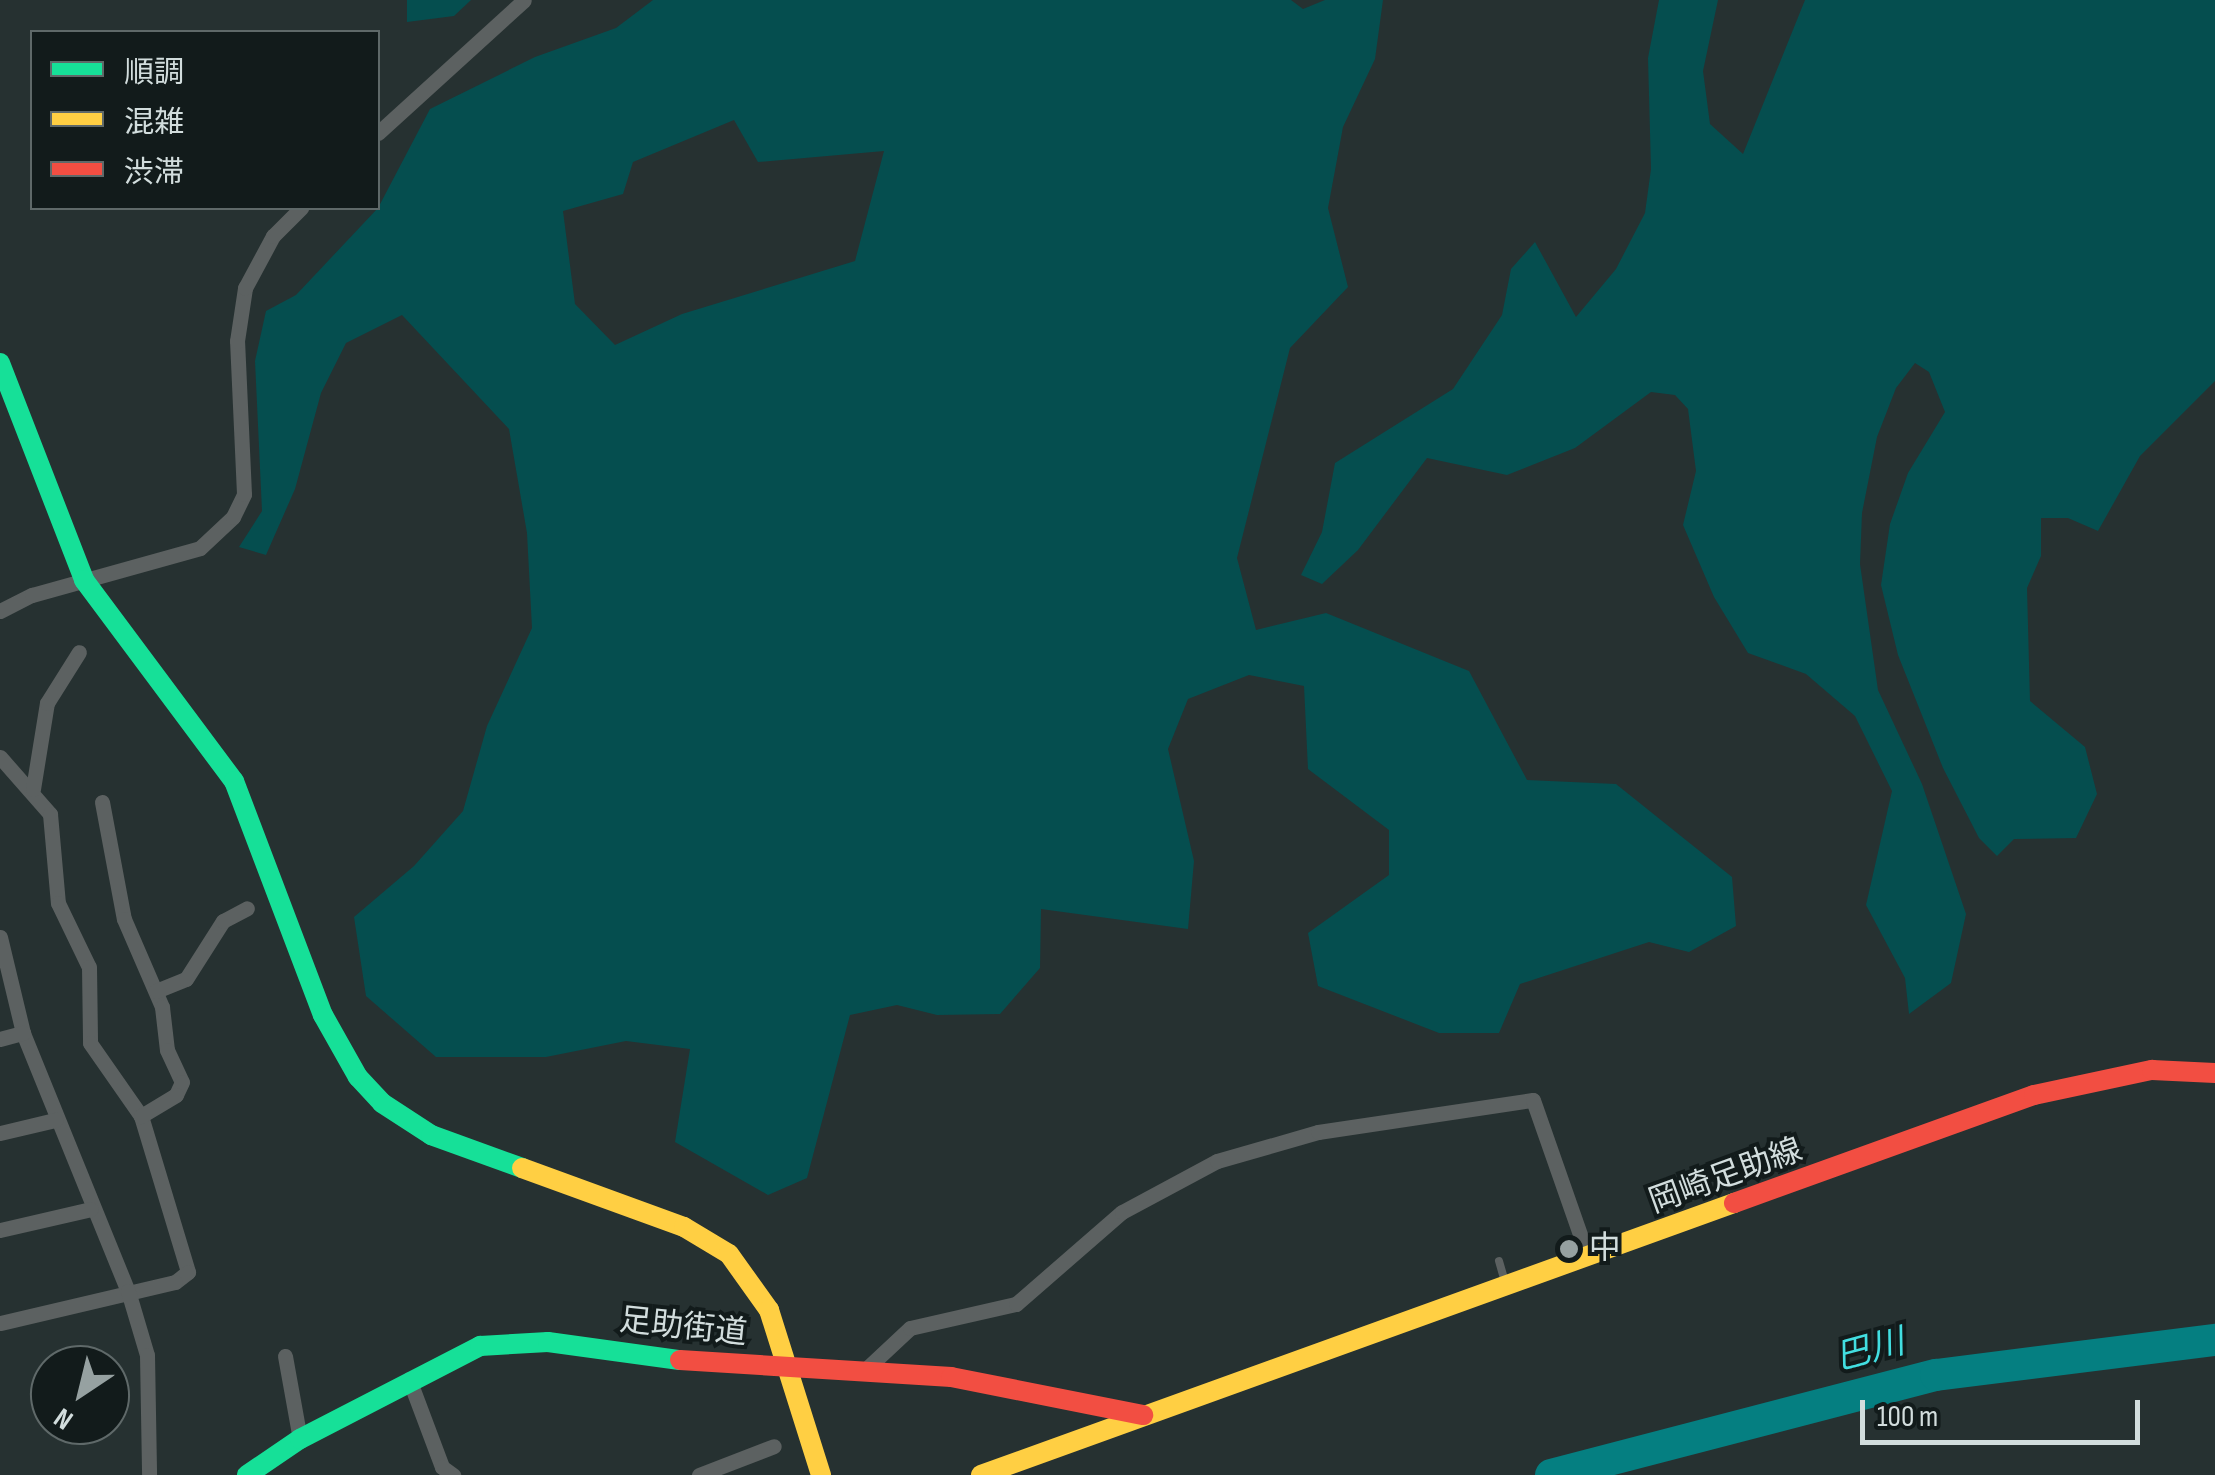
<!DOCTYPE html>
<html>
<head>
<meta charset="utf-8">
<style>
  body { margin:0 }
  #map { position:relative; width:2215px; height:1475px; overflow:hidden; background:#263131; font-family:"Sofia Sans Condensed","Noto Sans JP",sans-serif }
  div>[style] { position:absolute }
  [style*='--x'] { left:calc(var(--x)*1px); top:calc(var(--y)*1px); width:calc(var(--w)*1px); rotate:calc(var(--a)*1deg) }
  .green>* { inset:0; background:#054e4f }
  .river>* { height:32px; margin:-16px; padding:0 16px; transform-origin:16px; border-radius:16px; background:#057f81 }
  .lane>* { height:8px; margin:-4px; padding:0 4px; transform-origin:4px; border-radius:4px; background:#5c6161 }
  .street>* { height:15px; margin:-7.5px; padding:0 7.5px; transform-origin:7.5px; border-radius:7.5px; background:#5c6161 }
  .fast>* { height:20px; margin:-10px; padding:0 10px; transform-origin:10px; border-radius:10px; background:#16e098 }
  .slow>* { height:20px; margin:-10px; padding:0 10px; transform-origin:10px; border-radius:10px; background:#ffcf43 }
  .jam>* { height:20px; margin:-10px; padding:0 10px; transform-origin:10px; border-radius:10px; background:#f24e42 }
  .dots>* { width:28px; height:28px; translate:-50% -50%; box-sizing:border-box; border:5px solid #121b1b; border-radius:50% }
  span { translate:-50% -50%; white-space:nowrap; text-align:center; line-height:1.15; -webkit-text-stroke:8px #121b1b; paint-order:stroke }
  .street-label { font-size:32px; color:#d2dddd }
  .poi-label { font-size:32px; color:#d2dddd }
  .left { translate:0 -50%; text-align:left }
  .water-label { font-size:35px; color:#42dee1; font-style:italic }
  .legend { position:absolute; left:30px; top:30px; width:350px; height:180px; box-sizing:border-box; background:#121b1b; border:2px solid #5f6969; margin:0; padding:12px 18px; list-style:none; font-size:30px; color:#d2dddd }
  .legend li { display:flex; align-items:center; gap:20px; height:50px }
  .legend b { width:50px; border:2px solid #5f6969 }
  .north { position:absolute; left:30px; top:1345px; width:100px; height:100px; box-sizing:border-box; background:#121b1b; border:2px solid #5f6969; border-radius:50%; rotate:215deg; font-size:28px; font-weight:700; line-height:40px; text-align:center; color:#d2dddd }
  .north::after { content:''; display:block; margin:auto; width:35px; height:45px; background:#96a1a1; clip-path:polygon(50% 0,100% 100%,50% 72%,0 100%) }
  .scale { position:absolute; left:1860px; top:1400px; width:280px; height:45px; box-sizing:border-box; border:5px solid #d2dddd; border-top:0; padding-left:12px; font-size:30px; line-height:35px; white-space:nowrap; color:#d2dddd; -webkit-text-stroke:8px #121b1b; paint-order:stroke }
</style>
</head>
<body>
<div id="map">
  <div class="green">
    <div style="clip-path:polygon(407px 0,471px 0,454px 16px,407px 22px)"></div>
    <div style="clip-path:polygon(evenodd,653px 0,1291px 0,1303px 9px,1325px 0,1383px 0,1375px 59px,1343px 127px,1328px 208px,1348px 287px,1290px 348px,1237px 558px,1256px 630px,1326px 613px,1469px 671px,1527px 780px,1616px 784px,1732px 877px,1736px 926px,1689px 952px,1649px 942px,1520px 984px,1499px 1033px,1439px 1033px,1318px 986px,1308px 933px,1389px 875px,1389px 830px,1308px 769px,1304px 686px,1249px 675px,1188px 699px,1168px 749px,1194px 861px,1188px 929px,1041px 909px,1040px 968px,1000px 1014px,937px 1015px,897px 1005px,850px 1015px,807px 1178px,768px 1195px,675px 1142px,690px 1049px,626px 1041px,546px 1057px,436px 1057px,366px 996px,354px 917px,414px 866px,463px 811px,487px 726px,532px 628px,527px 533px,509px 429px,402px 315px,346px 343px,321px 393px,295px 489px,266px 555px,239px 547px,262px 511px,255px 361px,266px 311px,296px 295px,378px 208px,430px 109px,535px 57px,616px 28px,653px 0,734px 120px,758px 162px,884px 151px,855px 261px,682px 314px,615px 345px,575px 304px,563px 211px,623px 194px,633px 162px,734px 120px)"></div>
    <div style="clip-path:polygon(1659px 0,1718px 0,1703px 71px,1710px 124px,1743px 154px,1805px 0,2215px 0,2215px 381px,2140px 456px,2098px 531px,2068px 518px,2041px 518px,2041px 556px,2027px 588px,2030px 701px,2085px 747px,2097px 794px,2076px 838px,2014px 839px,1997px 856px,1979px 838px,1943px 768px,1898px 655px,1881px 585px,1890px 524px,1908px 473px,1945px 412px,1929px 372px,1915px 363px,1896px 388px,1877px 437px,1862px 513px,1860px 564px,1878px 690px,1922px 784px,1966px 914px,1951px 983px,1909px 1014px,1905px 978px,1866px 905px,1892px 791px,1855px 716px,1806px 674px,1748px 653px,1714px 597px,1683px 525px,1696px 471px,1688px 409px,1675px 395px,1651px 392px,1575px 448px,1507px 475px,1427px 458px,1358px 550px,1322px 584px,1301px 575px,1322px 532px,1335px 463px,1453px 389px,1502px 315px,1511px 269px,1535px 242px,1576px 317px,1616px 269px,1645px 213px,1651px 169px,1648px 58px)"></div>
  </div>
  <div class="river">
    <div style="--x:1551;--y:1475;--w:398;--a:-14.6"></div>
    <div style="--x:1936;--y:1375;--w:281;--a:-7.2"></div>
  </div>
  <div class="lane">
    <div style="--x:1499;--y:1261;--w:22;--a:74"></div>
  </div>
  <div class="street">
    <div style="--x:378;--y:133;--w:197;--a:-42.3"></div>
    <div style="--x:0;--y:611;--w:36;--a:-27"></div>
    <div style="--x:32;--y:595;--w:174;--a:-15.6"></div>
    <div style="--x:200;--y:548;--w:45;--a:-43.2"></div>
    <div style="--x:233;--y:517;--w:25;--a:-64"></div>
    <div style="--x:244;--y:494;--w:153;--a:-92.6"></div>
    <div style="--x:237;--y:341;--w:54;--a:-81.4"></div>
    <div style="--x:245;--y:288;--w:59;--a:-61.7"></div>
    <div style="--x:273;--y:236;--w:40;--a:-45"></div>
    <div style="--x:0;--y:757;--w:76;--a:48.7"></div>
    <div style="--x:50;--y:814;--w:89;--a:84.9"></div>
    <div style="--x:58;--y:903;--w:71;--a:64.2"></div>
    <div style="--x:89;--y:967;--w:76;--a:89.2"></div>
    <div style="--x:90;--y:1043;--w:89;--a:55.1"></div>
    <div style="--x:141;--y:1116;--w:163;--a:73.2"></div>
    <div style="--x:188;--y:1272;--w:16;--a:142"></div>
    <div style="--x:175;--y:1282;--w:180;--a:166.8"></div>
    <div style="--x:33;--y:789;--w:87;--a:-80.8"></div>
    <div style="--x:47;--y:703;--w:60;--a:-57.9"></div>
    <div style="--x:102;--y:802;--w:119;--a:79.4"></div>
    <div style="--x:124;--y:919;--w:96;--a:66.6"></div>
    <div style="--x:162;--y:1007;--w:43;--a:83.4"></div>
    <div style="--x:167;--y:1050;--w:35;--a:65"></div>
    <div style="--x:182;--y:1082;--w:14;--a:115"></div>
    <div style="--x:176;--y:1095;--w:41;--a:149"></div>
    <div style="--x:0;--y:937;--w:99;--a:76.5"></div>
    <div style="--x:23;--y:1033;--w:279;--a:67.9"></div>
    <div style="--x:128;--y:1291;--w:67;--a:73.5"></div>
    <div style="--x:147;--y:1355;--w:120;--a:89"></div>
    <div style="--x:156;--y:991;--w:32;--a:-22"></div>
    <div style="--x:186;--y:979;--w:69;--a:-57.5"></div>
    <div style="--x:223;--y:921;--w:27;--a:-28"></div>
    <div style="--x:0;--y:1039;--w:24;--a:-15"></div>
    <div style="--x:0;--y:1133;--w:57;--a:-13.3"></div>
    <div style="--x:0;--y:1230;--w:93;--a:-13"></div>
    <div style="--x:285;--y:1356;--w:84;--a:79.8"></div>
    <div style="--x:864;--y:1371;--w:63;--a:-43.1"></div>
    <div style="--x:910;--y:1328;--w:109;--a:-12.8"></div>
    <div style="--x:1016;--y:1304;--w:140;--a:-41"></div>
    <div style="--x:1122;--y:1212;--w:108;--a:-28.2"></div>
    <div style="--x:1217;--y:1161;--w:105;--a:-16"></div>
    <div style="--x:1318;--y:1132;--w:217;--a:-8.5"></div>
    <div style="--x:1533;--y:1100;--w:166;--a:70.7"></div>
    <div style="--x:409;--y:1379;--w:94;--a:69.4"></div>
    <div style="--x:442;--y:1467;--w:14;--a:36"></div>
    <div style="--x:699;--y:1475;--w:80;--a:-21.1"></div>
  </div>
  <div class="fast">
    <div style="--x:0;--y:363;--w:233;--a:68.8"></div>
    <div style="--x:84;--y:580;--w:251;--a:53.3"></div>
    <div style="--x:234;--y:781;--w:250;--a:69.2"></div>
    <div style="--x:323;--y:1015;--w:71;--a:60.6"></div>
    <div style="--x:358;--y:1077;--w:35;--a:47"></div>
    <div style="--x:382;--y:1103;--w:59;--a:33.1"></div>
    <div style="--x:431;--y:1135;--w:97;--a:19.9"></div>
    <div style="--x:247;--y:1475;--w:64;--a:-34.2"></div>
    <div style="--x:300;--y:1439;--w:203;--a:-27.3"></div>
    <div style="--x:480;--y:1346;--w:68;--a:-3.4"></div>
    <div style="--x:548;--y:1342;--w:133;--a:7.8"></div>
  </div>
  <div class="slow">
    <div style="--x:522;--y:1168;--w:172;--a:20"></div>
    <div style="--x:684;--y:1227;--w:52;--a:31"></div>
    <div style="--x:729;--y:1254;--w:69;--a:54.5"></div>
    <div style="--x:769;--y:1310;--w:173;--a:72.5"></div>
    <div style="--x:981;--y:1475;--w:801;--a:-19.86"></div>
  </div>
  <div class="jam">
    <div style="--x:1734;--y:1203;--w:319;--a:-19.8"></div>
    <div style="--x:2034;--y:1095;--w:121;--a:-12"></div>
    <div style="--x:2152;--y:1070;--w:63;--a:2.7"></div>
    <div style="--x:680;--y:1360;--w:272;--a:3.6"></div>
    <div style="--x:951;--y:1377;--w:196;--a:11.2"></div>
  </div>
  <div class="dots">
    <div style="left:1569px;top:1249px;background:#96a1a1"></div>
  </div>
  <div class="street-label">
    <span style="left:1726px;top:1177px;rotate:-20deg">岡崎足助線</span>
    <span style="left:683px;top:1328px;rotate:6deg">足助街道</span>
  </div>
  <div class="poi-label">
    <span class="left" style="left:1589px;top:1249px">中</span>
  </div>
  <div class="water-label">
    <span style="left:1870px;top:1351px;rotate:-15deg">巴川</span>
  </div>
  <ul class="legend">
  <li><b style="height:12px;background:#16e098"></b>順調</li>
  <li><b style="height:12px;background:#ffcf43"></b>混雑</li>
  <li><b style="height:12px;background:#f24e42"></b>渋滞</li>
  </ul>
  <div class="north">N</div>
  <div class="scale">100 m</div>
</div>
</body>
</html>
